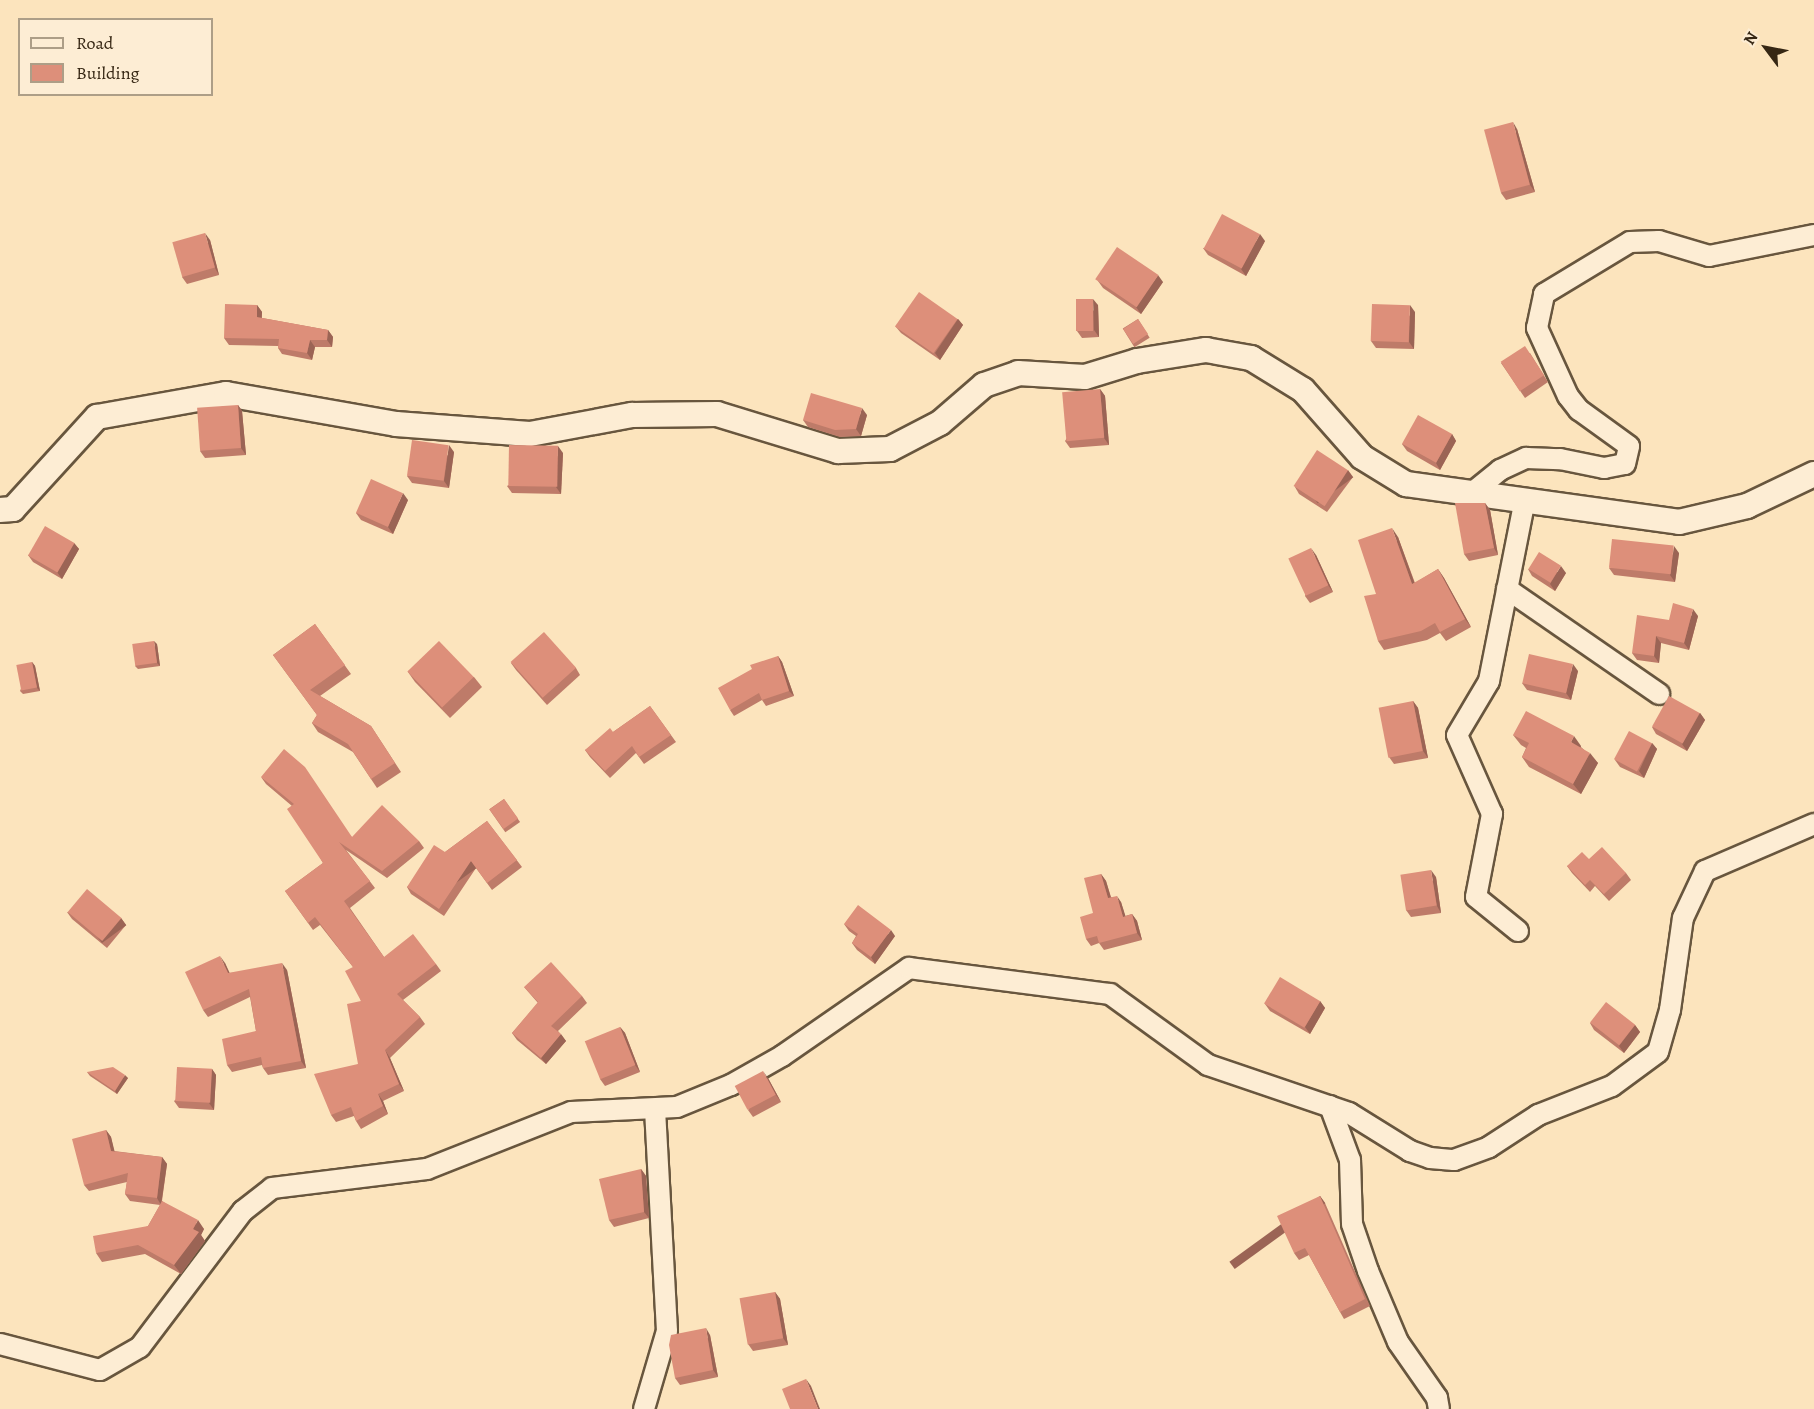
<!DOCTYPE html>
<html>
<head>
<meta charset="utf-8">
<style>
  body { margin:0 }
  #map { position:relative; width:1814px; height:1409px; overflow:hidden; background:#fce4bd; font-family:Alegreya,serif }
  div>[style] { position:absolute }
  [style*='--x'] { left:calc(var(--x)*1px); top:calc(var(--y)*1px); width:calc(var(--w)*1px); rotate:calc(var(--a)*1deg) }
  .roads { filter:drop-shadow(2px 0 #68563e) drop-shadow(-2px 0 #68563e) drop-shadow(0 2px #68563e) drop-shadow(0 -2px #68563e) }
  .minor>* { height:20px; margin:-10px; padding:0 10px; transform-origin:10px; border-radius:10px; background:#fdedd4 }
  .tertiary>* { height:24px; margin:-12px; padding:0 12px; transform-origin:12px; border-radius:12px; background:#fdedd4 }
  .wall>* { inset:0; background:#be7b69; transform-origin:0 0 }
  .shaded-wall>* { inset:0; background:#9b6455; transform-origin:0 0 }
  .building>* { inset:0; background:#dd8f7a; transform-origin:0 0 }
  span { translate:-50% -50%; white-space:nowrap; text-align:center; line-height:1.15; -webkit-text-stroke:5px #fdedd4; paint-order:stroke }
  .legend { position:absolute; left:18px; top:18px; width:195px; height:78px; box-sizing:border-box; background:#fdedd4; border:2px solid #ad9e87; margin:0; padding:8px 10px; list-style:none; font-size:18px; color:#362714 }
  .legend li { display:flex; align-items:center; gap:12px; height:30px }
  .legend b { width:30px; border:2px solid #ad9e87 }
  .north { position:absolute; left:1736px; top:18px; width:60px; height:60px; -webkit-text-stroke:4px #fdedd4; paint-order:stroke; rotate:302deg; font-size:16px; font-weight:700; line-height:24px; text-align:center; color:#362714 }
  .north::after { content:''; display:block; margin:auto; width:21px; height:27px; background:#362714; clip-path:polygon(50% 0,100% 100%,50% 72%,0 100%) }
</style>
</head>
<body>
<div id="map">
  <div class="roads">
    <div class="minor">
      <div style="--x:1473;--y:492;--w:35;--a:-39"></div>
      <div style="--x:1500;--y:470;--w:29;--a:-25"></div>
      <div style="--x:1526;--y:458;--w:34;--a:2"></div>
      <div style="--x:1560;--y:459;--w:45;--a:11.6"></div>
      <div style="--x:1604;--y:468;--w:21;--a:-11"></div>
      <div style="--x:1625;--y:464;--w:18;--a:-77"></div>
      <div style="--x:1629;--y:446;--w:62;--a:-144.2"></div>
      <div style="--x:1579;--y:410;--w:18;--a:-128"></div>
      <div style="--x:1568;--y:396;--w:75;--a:-114.5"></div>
      <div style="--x:1537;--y:328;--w:35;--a:-78"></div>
      <div style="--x:1544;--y:294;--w:100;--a:-31.2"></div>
      <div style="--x:1630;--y:242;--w:29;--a:-2"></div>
      <div style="--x:1659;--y:241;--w:52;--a:16.7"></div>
      <div style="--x:1709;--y:256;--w:107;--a:-11.3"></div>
      <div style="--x:1507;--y:589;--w:185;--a:34.6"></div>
      <div style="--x:1518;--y:931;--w:54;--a:-141"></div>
      <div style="--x:1476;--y:897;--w:85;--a:-79.1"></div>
      <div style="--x:1492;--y:814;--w:86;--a:-113.9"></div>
      <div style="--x:1457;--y:735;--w:63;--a:-59.3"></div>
      <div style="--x:1489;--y:681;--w:185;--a:-78.8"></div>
      <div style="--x:1330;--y:1106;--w:58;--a:69.7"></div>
      <div style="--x:1350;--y:1160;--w:64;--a:88.2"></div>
      <div style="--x:1352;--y:1224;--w:50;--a:71.2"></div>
      <div style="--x:1368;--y:1271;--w:77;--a:67.1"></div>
      <div style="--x:1398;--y:1342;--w:68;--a:55.1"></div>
      <div style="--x:1437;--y:1398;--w:11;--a:80"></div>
      <div style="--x:0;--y:1344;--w:103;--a:14.6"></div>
      <div style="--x:100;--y:1370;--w:46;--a:-29.9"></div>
      <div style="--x:140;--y:1347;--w:171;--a:-52.9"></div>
      <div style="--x:243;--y:1211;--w:37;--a:-38"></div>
      <div style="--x:272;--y:1188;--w:156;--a:-7"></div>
      <div style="--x:427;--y:1169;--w:155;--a:-21.6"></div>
      <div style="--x:571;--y:1112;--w:106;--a:-2.7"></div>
      <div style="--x:677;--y:1107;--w:58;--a:-22.2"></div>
      <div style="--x:731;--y:1085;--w:59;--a:-29.6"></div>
      <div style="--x:782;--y:1056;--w:155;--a:-34.7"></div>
      <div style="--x:909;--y:968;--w:203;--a:7.4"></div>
      <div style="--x:1110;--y:994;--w:121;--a:35.9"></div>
      <div style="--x:1208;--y:1065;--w:149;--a:18.8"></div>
      <div style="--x:1349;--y:1113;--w:72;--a:31.9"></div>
      <div style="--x:1410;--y:1151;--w:21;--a:19"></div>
      <div style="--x:1430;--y:1158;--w:24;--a:5"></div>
      <div style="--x:1454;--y:1160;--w:37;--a:-20"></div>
      <div style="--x:1489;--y:1147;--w:59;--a:-33.1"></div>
      <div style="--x:1538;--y:1115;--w:79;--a:-21.4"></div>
      <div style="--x:1612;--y:1086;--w:57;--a:-36.5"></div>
      <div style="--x:1658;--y:1052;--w:44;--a:-74.1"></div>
      <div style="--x:1670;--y:1010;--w:93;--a:-82"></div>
      <div style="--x:1683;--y:918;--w:52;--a:-64.9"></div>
      <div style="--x:1705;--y:871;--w:119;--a:-23.3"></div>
      <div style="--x:644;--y:1409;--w:81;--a:-73.6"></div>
      <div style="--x:667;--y:1331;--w:221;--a:-93.1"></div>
    </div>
    <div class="tertiary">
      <div style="--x:0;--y:510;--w:13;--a:-4"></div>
      <div style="--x:13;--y:509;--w:125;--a:-47.6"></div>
      <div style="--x:97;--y:417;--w:131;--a:-10.1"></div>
      <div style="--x:226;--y:394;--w:173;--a:10"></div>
      <div style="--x:396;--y:424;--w:134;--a:4.3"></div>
      <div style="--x:530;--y:434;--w:104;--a:-10.6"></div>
      <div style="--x:632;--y:415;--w:85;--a:-0.7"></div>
      <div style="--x:717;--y:414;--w:127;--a:17"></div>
      <div style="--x:838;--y:451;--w:52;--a:-2.2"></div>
      <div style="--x:890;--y:449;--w:56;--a:-27.5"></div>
      <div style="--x:940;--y:423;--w:58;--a:-40.8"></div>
      <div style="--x:984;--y:385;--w:36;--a:-19"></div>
      <div style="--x:1018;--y:373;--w:67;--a:3.4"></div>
      <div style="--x:1085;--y:377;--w:54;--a:-17.1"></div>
      <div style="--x:1137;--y:361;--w:70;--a:-9.1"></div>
      <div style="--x:1206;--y:350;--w:46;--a:10.1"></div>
      <div style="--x:1251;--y:358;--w:61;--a:31.6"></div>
      <div style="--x:1303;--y:390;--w:89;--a:48.6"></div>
      <div style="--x:1362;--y:457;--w:52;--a:31.5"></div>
      <div style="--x:1406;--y:484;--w:276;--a:7.9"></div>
      <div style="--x:1679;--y:522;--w:70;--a:-13.2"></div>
      <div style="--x:1747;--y:506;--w:74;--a:-25.5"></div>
    </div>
  </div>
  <div class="wall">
    <div style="clip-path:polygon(1517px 129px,1535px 192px,1506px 200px,1501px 193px)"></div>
    <div style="clip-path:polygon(210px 240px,219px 275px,187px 284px,182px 277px)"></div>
    <div style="clip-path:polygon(1265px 241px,1246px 276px,1208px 255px,1203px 248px)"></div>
    <div style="clip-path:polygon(1098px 281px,1163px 282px,1141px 314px,1103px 288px)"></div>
    <div style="clip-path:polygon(257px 305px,262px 312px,262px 318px,328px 330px,333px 337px,332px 347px,315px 347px,312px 360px,282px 354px,278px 348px,278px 346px,229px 345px,224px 338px)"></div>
    <div style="clip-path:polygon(1098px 305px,1099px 337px,1082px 338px,1077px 331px)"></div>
    <div style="clip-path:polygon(1415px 312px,1414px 349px,1376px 348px,1371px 341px)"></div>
    <div style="clip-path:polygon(958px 319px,963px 325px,940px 360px,901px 333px,896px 327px)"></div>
    <div style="left:1138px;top:319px;width:22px;height:18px;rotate:58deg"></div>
    <div style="clip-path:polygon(1530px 353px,1548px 382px,1525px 398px,1501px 363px)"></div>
    <div style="clip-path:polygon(1100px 389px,1105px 396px,1109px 445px,1070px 448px,1065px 441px)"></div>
    <div style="clip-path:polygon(238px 405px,242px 411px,246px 455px,205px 458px,200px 451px)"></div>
    <div style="clip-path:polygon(867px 415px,861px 436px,840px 437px,808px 427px,803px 420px)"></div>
    <div style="clip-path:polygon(1452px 434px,1456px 441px,1440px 470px,1407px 451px,1402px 444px)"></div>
    <div style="clip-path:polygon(454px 452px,449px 488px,412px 483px,407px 476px)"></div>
    <div style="clip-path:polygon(563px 453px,561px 494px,512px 493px,507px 486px)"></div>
    <div style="clip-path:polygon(1353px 477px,1327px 512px,1299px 494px,1295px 487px)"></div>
    <div style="clip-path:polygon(408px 500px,393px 534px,361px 520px,356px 513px)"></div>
    <div style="clip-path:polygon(1485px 503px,1490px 510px,1498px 555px,1469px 561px,1464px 554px)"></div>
    <div style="clip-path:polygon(1398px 537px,1415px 583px,1438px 569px,1444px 578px,1471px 627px,1446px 641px,1440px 633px,1427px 640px,1384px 650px,1378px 641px,1376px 594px)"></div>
    <div style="clip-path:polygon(74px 543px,79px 549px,62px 579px,33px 562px,28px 555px)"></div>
    <div style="clip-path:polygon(1679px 553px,1675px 582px,1614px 575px,1609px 568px)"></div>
    <div style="clip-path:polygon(1316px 555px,1333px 592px,1310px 603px,1305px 596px)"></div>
    <div style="clip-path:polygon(1528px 569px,1566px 573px,1555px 591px,1532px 576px)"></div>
    <div style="clip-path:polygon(1698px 616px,1689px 650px,1661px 643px,1659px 663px,1637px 660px,1632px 653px,1669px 620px)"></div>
    <div style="clip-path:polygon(315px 624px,351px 674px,320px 696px,371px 726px,401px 772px,377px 788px,353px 752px,318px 732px,312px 723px,317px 715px,273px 655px)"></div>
    <div style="clip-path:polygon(157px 644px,160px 666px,138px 669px,135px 666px)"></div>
    <div style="clip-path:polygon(778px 656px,782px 662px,794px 696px,766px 706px,762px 700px,734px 716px,730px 710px)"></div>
    <div style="clip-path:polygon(32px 662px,35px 666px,40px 691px,23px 694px,20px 691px)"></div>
    <div style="clip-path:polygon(511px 663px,576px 668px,580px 675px,547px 705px,516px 670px)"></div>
    <div style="clip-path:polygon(1578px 671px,1571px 700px,1527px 690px,1522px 683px)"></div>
    <div style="clip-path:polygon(408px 672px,474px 677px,482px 687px,450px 718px,415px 682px)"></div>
    <div style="clip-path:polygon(1413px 701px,1418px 708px,1428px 758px,1394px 764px,1389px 757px)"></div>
    <div style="clip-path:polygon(650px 706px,676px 742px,644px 764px,636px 753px,610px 778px,590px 757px,585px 750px,613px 732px)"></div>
    <div style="clip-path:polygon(1700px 713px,1705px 720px,1687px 751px,1656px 734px,1652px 727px)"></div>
    <div style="clip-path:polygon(1513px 735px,1581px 746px,1581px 747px,1598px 763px,1581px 794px,1529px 767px,1522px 757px,1526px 748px,1521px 745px)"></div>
    <div style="clip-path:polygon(1652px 743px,1657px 749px,1644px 778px,1620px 767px,1615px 760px)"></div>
    <div style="clip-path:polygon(261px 777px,352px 837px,419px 841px,424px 848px,387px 878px,346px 850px,375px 888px,350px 908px,384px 957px,436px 964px,441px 971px,403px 1000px,420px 1017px,425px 1024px,390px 1058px,404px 1091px,383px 1101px,388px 1114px,361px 1129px,356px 1121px,354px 1116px,336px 1122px,331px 1115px,358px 1064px,361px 1001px,353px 967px,320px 925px,313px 930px,285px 891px,323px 863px,292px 806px,266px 784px)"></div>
    <div style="left:504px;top:799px;width:28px;height:18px;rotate:55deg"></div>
    <div style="clip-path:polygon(487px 821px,522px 867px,492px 890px,476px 868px,444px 916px,411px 894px,407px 887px,445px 852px)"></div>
    <div style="clip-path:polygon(1589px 859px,1626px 873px,1631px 880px,1609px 901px,1595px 886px,1590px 892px,1572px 873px,1567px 866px)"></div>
    <div style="clip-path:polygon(1101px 874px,1106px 881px,1111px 897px,1121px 902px,1125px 916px,1132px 914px,1137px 921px,1142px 940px,1104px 950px,1099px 943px,1091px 946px,1086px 939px,1093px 913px)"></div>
    <div style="clip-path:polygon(1436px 877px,1441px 913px,1411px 917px,1406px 910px)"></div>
    <div style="clip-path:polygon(67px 912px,121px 918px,126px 925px,107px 948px,72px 919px)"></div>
    <div style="clip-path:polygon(844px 924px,895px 936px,875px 964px,857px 950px,852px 943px,856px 936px,849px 931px)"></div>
    <div style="clip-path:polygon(225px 963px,229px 973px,287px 970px,306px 1068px,268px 1075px,263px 1068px,262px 1065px,232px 1072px,227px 1065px,256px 1031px,250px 997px,208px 1017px,203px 1010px)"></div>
    <div style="clip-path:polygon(524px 987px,582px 996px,587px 1003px,558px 1031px,566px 1041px,546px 1064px,517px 1040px,512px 1033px,538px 1003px)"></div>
    <div style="clip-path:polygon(1320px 1001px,1325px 1008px,1310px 1034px,1270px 1011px,1265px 1004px)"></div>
    <div style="clip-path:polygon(1590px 1023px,1635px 1025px,1640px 1032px,1624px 1053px,1594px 1030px)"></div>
    <div style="clip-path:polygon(620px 1027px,625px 1033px,640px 1072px,605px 1086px,600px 1079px)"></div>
    <div style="clip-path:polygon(212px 1069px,216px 1075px,214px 1110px,179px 1108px,174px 1101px)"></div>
    <div style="clip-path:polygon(87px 1072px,128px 1078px,117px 1094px,90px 1076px)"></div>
    <div style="clip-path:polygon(768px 1078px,781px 1102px,753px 1117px,748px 1110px)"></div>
    <div style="clip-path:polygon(106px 1130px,111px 1137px,114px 1151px,162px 1157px,167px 1164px,162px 1201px,204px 1229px,201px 1235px,205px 1241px,181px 1274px,145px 1254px,102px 1262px,96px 1253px,148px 1226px,160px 1205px,130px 1201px,125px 1194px,127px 1182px,89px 1191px,84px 1185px)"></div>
    <div style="clip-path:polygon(641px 1169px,646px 1176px,649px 1218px,614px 1227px,609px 1220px)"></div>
    <div style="clip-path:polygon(1320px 1196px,1325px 1203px,1370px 1306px,1344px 1319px,1340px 1312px,1309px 1255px,1299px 1260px,1294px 1253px)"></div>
    <div style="clip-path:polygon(775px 1292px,780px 1299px,788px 1345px,753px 1351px,748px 1344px)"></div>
    <div style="clip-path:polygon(710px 1335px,718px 1377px,680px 1385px,675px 1378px)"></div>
  </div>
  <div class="shaded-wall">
    <div style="clip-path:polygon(1513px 122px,1517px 129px,1535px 192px,1530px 185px)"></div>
    <div style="clip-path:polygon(205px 233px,210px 240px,219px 275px,215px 268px)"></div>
    <div style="clip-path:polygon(1260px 234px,1265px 241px,1246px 276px,1241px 269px)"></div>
    <div style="clip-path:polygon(1158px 275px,1163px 282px,1141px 314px,1136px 307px)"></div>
    <div style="clip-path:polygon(1093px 299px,1098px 305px,1099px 337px,1094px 330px)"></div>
    <div style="clip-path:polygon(257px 305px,262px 312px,261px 324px,257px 317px)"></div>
    <div style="clip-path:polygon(1410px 305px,1415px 312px,1414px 349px,1409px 342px)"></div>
    <div style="clip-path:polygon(958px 319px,963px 325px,940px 360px,935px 353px)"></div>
    <div style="clip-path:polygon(328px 330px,333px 337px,332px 347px,327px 340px)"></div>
    <div style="clip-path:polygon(310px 340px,315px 347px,312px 360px,307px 353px)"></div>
    <div style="clip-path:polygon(1100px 389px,1105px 396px,1109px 445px,1104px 438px)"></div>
    <div style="clip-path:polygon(238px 405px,242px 411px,246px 455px,241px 448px)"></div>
    <div style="clip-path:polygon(862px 408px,867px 415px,861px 436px,856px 429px)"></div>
    <div style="clip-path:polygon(1452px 434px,1456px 441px,1440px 470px,1436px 463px)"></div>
    <div style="clip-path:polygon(449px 445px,454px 452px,449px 488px,444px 481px)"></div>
    <div style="clip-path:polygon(558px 446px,563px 453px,561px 494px,556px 487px)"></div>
    <div style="left:1348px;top:470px;width:9px;height:44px;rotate:54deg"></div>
    <div style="clip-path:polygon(403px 493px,408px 500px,393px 534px,388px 527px)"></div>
    <div style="clip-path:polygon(1485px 503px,1490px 510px,1498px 555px,1494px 548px)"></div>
    <div style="clip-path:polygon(1392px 528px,1398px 537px,1418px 593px,1412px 584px)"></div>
    <div style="clip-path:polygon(74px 543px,79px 549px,62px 579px,57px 572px)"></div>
    <div style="clip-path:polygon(1674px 546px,1679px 553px,1675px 582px,1670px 575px)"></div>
    <div style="clip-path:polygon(1311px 548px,1316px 555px,1333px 592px,1328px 585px)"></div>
    <div style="clip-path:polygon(1561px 566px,1566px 573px,1555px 591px,1550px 584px)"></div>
    <div style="clip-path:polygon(1438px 569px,1444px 578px,1471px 627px,1465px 619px)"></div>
    <div style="clip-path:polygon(1693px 609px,1698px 616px,1689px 650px,1684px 643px)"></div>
    <div style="clip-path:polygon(1656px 636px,1661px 643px,1659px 663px,1654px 656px)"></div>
    <div style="clip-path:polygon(154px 641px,157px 644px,160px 666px,157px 663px)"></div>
    <div style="clip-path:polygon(778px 656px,782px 662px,794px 696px,789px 691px)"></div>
    <div style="clip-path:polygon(32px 662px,35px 666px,40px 691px,37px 688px)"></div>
    <div style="clip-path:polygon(1573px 664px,1578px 671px,1571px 700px,1566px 693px)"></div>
    <div style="clip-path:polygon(1413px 701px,1418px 708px,1428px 758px,1423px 751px)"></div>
    <div style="clip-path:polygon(1700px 713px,1705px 720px,1687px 751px,1682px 744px)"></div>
    <div style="clip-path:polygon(1574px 736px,1581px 746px,1578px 752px,1571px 742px)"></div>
    <div style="clip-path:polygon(1652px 743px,1657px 749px,1644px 778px,1639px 771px)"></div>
    <div style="clip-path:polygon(1590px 753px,1598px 763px,1581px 794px,1573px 784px)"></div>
    <div style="left:471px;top:861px;width:9px;height:58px;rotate:54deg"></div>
    <div style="clip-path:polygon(1431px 870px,1436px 877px,1441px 913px,1437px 906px)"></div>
    <div style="clip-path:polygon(1101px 874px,1106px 881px,1113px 905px,1108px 898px)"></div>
    <div style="clip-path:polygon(1117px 896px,1121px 902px,1128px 924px,1123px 917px)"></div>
    <div style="clip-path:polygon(1132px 914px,1137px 921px,1142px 940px,1137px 933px)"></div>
    <div style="left:121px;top:918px;width:9px;height:30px;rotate:54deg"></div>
    <div style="clip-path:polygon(891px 930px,895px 936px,875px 964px,871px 957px)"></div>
    <div style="clip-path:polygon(220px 956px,225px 963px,233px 980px,228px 973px)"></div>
    <div style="clip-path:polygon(282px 963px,287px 970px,306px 1068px,301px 1061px)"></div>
    <div style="clip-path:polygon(1320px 1001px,1325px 1008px,1310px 1034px,1305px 1027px)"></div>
    <div style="clip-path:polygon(1635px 1025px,1640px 1032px,1624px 1053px,1619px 1046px)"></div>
    <div style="clip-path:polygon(620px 1027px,625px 1033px,640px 1072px,635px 1065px)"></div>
    <div style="clip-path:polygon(561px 1034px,566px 1041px,546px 1064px,541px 1058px)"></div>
    <div style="clip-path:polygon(385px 1050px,390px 1058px,404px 1091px,399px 1084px)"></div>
    <div style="clip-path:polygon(212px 1069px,216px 1075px,214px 1110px,209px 1103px)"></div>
    <div style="clip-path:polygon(763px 1071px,768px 1078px,781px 1102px,776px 1095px)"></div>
    <div style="clip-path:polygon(125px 1075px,128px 1078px,117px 1094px,115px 1091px)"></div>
    <div style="clip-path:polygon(378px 1094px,383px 1101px,388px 1114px,383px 1106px)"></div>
    <div style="clip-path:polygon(106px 1130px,111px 1137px,116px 1157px,111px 1151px)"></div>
    <div style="clip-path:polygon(162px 1157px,167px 1164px,161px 1205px,157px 1198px)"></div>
    <div style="clip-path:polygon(641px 1169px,646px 1176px,649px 1218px,644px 1212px)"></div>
    <div style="left:1320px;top:1196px;width:9px;height:112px;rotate:54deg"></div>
    <div style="clip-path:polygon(198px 1220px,204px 1229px,201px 1235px,205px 1241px,181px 1274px,174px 1265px)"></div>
    <div style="clip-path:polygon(775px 1292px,780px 1299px,788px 1345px,783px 1338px)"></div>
    <div style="clip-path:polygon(706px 1328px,710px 1335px,718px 1377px,713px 1370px)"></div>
    <div style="clip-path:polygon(806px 1379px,811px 1386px,820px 1409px,818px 1409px)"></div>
  </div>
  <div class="building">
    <div style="left:1513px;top:122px;width:65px;height:30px;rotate:75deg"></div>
    <div style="left:1222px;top:214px;width:43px;height:39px;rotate:28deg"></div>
    <div style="left:205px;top:233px;width:36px;height:34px;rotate:74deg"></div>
    <div style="left:1117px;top:247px;width:50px;height:39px;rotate:34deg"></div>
    <div style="left:919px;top:292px;width:47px;height:42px;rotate:35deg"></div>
    <div style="left:1076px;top:299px;width:17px;height:32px"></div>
    <div style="clip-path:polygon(225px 304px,257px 305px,257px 317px,328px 330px,327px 340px,310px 340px,307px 353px,278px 348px,279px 339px,224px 338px)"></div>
    <div style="left:1372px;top:304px;width:38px;height:37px;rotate:2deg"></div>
    <div style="left:1138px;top:319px;width:18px;height:18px;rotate:56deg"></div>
    <div style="left:1525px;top:346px;width:35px;height:29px;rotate:57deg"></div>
    <div style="left:1100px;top:389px;width:49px;height:38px;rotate:85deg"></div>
    <div style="clip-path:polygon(811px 393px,862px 408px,856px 429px,835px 430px,803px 420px)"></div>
    <div style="left:238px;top:405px;width:43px;height:41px;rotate:86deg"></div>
    <div style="left:1418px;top:415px;width:39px;height:33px;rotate:29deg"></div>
    <div style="left:412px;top:440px;width:37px;height:36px;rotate:8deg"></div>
    <div style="left:509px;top:445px;width:49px;height:41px;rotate:1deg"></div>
    <div style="left:1317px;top:450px;width:37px;height:43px;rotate:33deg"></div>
    <div style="left:371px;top:479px;width:35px;height:37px;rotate:24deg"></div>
    <div style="clip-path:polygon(1455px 503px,1485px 503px,1494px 548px,1464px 554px)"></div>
    <div style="left:45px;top:526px;width:34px;height:34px;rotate:30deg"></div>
    <div style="clip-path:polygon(1392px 528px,1412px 584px,1438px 569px,1465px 619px,1440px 632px,1435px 623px,1421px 631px,1378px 641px,1364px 596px,1376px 594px,1358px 540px)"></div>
    <div style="left:1612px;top:539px;width:62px;height:29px;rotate:6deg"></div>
    <div style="left:1311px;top:548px;width:41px;height:25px;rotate:65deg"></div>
    <div style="left:1539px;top:552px;width:26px;height:20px;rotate:32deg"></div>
    <div style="clip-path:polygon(1673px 603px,1693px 609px,1684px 643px,1656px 636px,1654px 656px,1632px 653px,1637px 615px,1669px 620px)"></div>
    <div style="clip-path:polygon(315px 624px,345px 665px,310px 690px,371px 726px,395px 763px,371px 779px,348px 744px,312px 723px,317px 715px,273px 655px)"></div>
    <div style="left:544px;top:632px;width:48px;height:45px;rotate:48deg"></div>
    <div style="left:154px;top:641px;width:22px;height:22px;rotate:82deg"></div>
    <div style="left:439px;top:641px;width:50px;height:44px;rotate:46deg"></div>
    <div style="left:1529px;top:654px;width:45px;height:30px;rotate:13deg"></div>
    <div style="clip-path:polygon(778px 656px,789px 691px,762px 700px,759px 693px,730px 710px,718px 688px,752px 669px,750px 665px)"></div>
    <div style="left:32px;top:662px;width:26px;height:16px;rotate:79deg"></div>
    <div style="left:1669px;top:696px;width:35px;height:35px;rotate:29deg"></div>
    <div style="left:1413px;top:701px;width:51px;height:35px;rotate:79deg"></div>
    <div style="clip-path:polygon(650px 706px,671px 735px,639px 757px,632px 746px,605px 771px,585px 750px,610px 728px,613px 732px)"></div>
    <div style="clip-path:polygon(1526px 711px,1574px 736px,1571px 742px,1590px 753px,1573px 784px,1522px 757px,1529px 743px,1513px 735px)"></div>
    <div style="left:1629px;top:731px;width:26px;height:32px;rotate:28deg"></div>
    <div style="clip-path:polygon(284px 749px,305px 767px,352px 837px,382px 805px,419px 841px,382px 871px,339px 842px,370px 881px,344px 901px,384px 957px,413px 934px,436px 964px,397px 994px,420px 1017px,385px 1050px,399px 1084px,378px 1094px,383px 1106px,356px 1121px,351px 1107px,331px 1115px,314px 1074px,358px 1064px,347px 1004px,361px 1001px,345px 971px,353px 967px,315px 917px,308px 923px,285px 891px,323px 863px,287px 809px,294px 804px,261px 777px)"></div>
    <div style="left:504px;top:799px;width:24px;height:18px;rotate:54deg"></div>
    <div style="clip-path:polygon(487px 821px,517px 860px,487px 883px,471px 861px,439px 909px,407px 887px,434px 845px,445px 852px)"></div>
    <div style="clip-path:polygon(1602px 847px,1626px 873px,1604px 894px,1590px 880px,1585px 885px,1567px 866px,1582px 852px,1589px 859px)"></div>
    <div style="left:1431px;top:870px;width:36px;height:31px;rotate:81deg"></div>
    <div style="clip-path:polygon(1101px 874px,1108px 898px,1117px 896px,1123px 917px,1132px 914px,1137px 933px,1099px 943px,1097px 936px,1086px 939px,1080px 917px,1093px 913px,1084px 878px)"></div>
    <div style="left:87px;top:889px;width:45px;height:30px;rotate:40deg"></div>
    <div style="clip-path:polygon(858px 905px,891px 930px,871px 957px,852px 943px,858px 934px,844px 924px)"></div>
    <div style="clip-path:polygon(220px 956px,228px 973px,282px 963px,301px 1061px,263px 1068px,261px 1057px,227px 1065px,222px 1039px,256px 1031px,249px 989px,203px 1010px,185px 972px)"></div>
    <div style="clip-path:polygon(551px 962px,582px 996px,551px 1026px,561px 1034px,541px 1058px,512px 1033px,538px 1002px,524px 987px)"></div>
    <div style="left:1280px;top:977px;width:47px;height:31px;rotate:31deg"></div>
    <div style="left:1606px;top:1002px;width:37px;height:26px;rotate:38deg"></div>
    <div style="left:620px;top:1027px;width:41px;height:38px;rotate:68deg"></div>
    <div style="clip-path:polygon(113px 1067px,125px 1075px,115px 1091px,87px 1072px)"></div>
    <div style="left:177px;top:1067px;width:35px;height:34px;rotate:3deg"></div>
    <div style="left:763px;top:1071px;width:27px;height:32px;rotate:62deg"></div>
    <div style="clip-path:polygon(106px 1130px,111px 1151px,162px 1157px,157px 1198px,125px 1194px,128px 1173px,84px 1185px,72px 1139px)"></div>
    <div style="clip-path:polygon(641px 1169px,644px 1212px,609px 1220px,599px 1179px)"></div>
    <div style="clip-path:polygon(1320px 1196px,1365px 1299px,1340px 1312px,1305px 1248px,1294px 1253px,1277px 1216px)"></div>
    <div style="clip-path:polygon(162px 1201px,198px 1220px,193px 1229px,199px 1232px,174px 1265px,138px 1245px,96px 1253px,93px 1236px,148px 1226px)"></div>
    <div style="left:775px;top:1292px;width:47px;height:36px;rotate:80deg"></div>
    <div style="clip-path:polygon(706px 1328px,713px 1370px,675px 1378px,669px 1345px,671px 1335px)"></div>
    <div style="clip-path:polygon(806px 1379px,818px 1409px,790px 1409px,782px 1389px)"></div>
  </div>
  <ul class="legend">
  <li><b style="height:8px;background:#fdedd4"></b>Road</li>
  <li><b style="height:16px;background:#dd8f7a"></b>Building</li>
  </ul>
  <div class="north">N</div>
</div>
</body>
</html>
